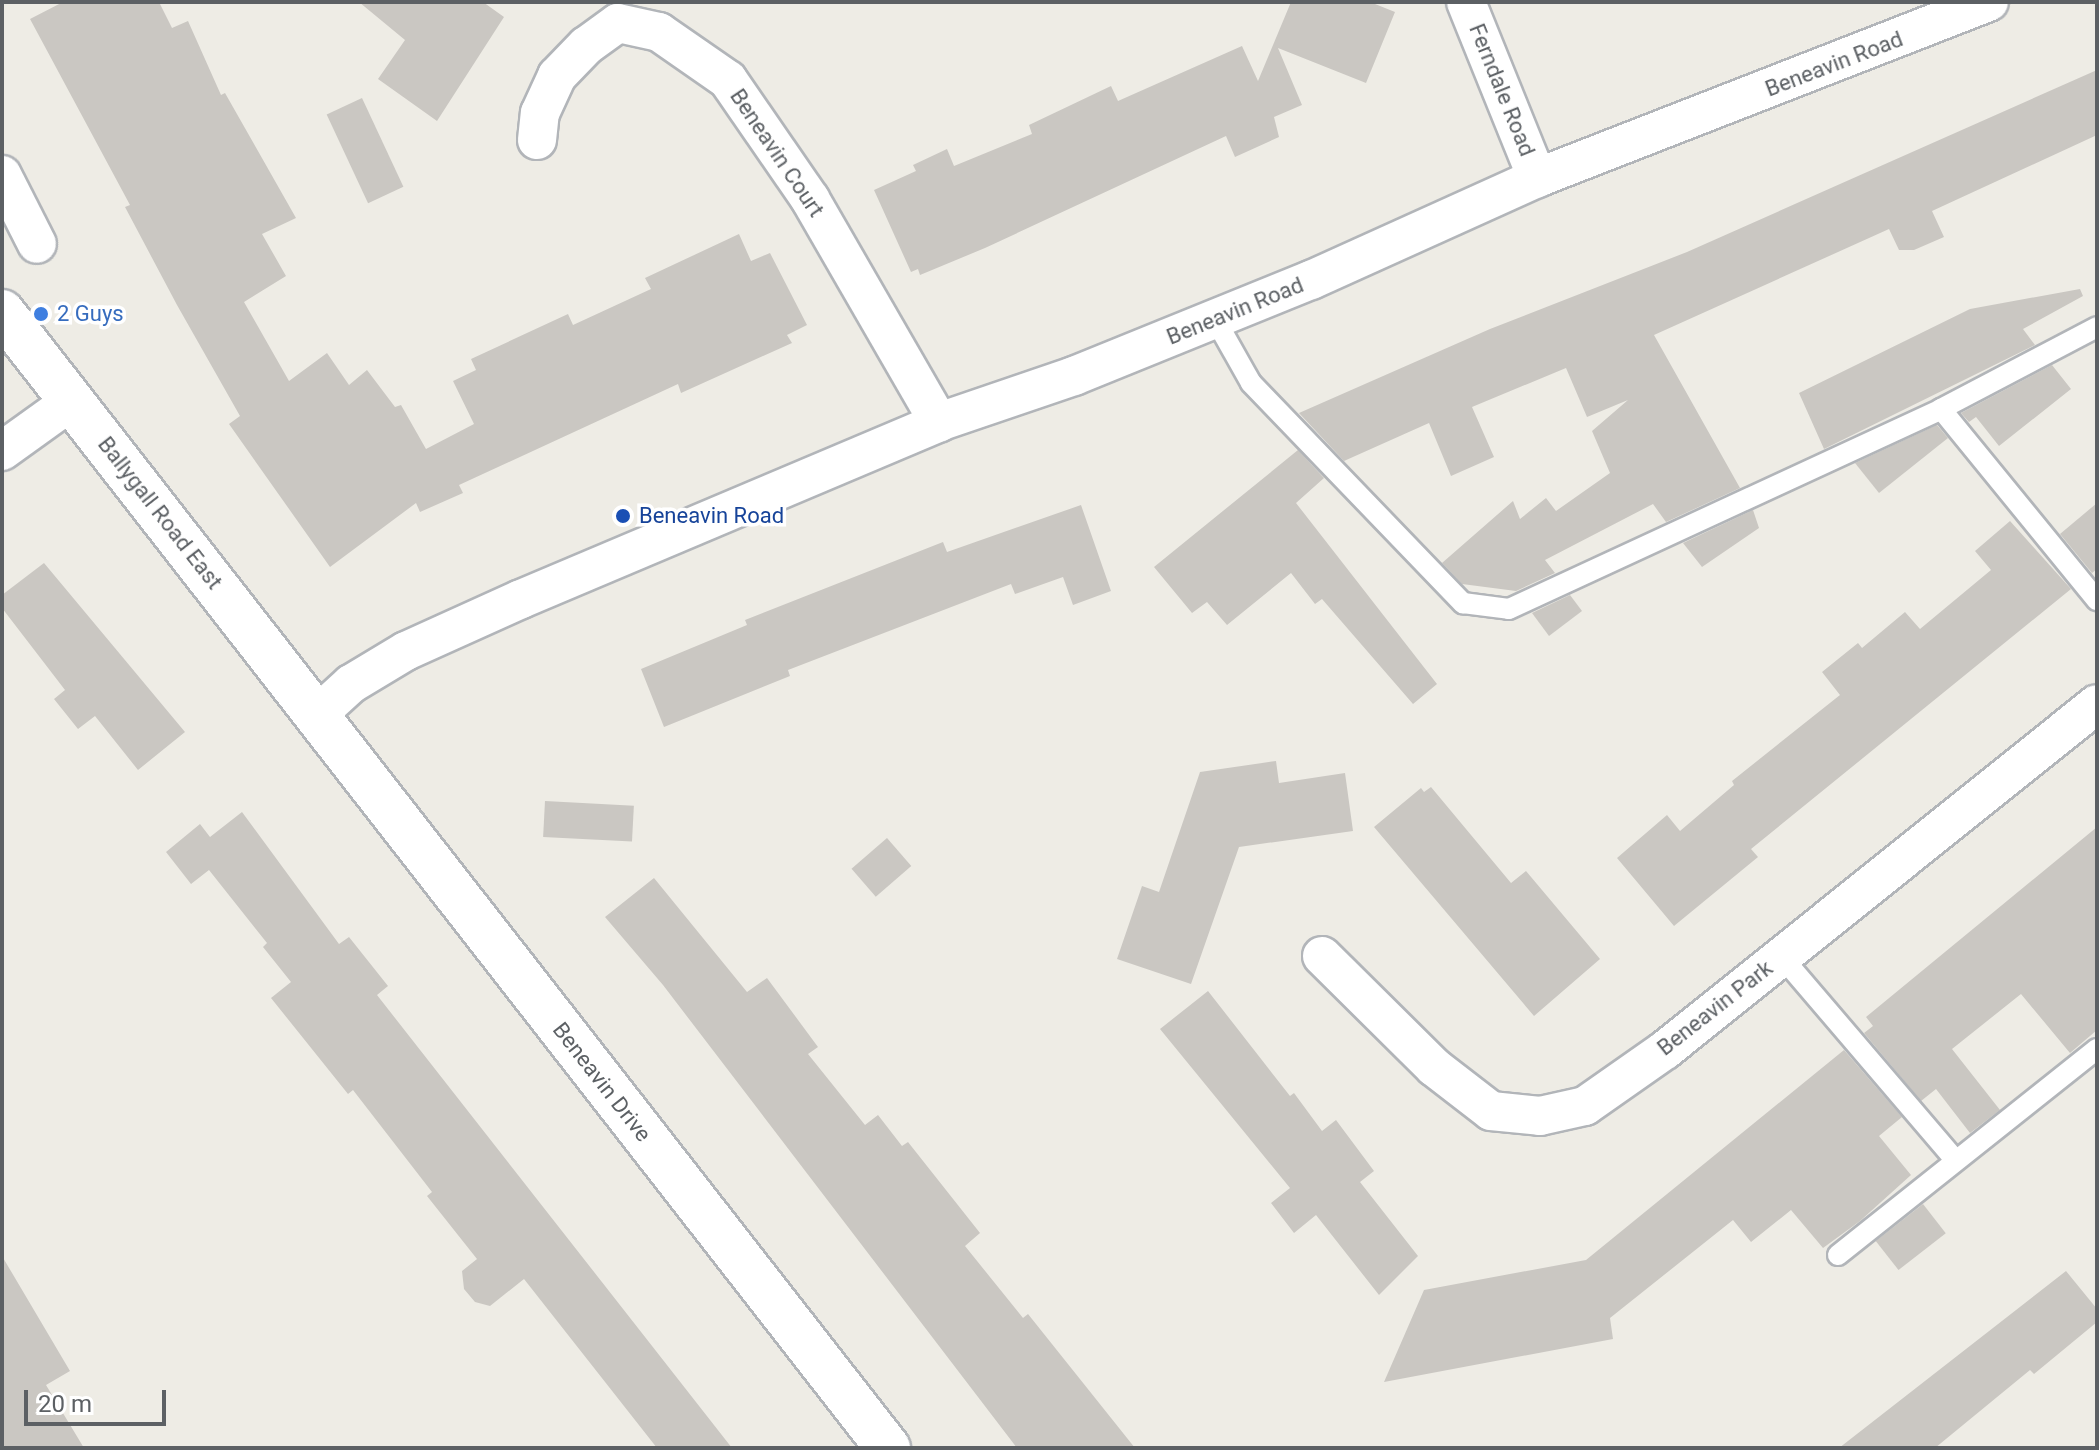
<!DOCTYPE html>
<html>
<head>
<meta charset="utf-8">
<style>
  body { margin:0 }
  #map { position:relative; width:2099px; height:1450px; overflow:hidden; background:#eeece5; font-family:Roboto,sans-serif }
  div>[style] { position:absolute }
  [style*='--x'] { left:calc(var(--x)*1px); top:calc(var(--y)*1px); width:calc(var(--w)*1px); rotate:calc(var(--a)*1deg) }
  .building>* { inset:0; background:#cac7c2; transform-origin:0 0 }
  .roads { filter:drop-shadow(2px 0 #b2b5b9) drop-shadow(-2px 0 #b2b5b9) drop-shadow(0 2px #b2b5b9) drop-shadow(0 -2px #b2b5b9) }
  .lane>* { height:20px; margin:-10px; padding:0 10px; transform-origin:10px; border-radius:10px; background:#fff }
  .street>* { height:38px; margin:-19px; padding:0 19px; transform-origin:19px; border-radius:19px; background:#fff }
  .secondary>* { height:44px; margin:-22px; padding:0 22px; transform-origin:22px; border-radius:22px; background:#fff }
  .dots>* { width:22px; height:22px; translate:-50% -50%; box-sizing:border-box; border:4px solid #fff; border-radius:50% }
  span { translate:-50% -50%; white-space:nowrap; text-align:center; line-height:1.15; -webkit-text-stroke:7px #fff; paint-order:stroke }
  .street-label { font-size:22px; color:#5c6064 }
  .shop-label { font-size:22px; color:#366cbe }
  .left { translate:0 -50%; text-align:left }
  .transit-label { font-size:22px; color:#164399 }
  .frame { position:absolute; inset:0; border:4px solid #5c6064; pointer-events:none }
  .scale { position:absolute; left:24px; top:1390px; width:142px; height:36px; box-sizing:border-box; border:4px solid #5c6064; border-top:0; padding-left:10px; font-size:24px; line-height:28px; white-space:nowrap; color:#5c6064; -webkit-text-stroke:6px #fff; paint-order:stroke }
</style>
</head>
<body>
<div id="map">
  <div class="building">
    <div style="clip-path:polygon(63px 2px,159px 2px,172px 28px,188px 21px,221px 95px,225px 93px,296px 218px,262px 234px,286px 276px,244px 302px,289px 381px,327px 353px,349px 385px,367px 370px,395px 407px,401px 405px,426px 449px,474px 424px,453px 381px,476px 370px,471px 359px,568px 314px,573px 325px,651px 289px,645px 278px,739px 234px,751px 261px,770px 253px,807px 325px,787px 335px,792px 343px,681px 393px,678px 384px,459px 485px,463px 493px,420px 512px,416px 503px,330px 567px,229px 424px,240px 416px,177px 305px,125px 207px,130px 205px,30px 19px)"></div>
    <div style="clip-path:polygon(359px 2px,483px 2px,504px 17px,437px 121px,378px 79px,405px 40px)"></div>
    <div style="clip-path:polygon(1291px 2px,1370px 2px,1395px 12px,1366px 83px,1278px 48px,1302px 105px,1274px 117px,1279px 137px,1235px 157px,1226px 136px,985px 248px,920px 275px,918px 269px,911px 272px,874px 190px,916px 171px,913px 165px,947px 149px,954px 166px,1032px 134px,1029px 125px,1111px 86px,1118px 101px,1242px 46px,1258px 81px)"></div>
    <div style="clip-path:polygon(2097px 70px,2097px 135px,1932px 211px,1944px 237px,1914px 250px,1899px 250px,1889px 229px,1654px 335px,1740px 488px,1666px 522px,1653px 504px,1545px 560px,1555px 573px,1516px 591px,1462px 584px,1442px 563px,1513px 501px,1520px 519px,1546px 498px,1556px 511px,1610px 473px,1592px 431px,1628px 400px,1587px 417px,1566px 368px,1472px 407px,1494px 457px,1451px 476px,1429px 423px,1344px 461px,1299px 413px,1490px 329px,1687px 252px)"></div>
    <div style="left:362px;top:98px;width:98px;height:39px;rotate:65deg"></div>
    <div style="clip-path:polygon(2080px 289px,2083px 296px,2023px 329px,2035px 345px,1824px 449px,1799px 393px,1970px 309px)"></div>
    <div style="clip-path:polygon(2052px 365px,2071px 389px,1999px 446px,1976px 417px,1969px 422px,1961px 413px)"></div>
    <div style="clip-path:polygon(1937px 425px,1948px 438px,1879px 493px,1855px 463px)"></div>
    <div style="clip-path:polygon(1298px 450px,1324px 478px,1296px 503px,1437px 684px,1413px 704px,1322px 599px,1315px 604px,1291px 573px,1227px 625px,1207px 602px,1192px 613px,1154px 567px)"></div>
    <div style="clip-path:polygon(2097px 503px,2097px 569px,2092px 573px,2060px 534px)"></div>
    <div style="clip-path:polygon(1081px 505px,1111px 591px,1073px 605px,1063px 577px,1015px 594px,1011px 584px,788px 670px,790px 676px,664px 727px,641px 669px,747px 625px,745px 620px,943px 542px,947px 552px)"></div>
    <div style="clip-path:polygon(1753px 510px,1759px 528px,1702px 567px,1683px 543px)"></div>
    <div style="clip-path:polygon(2010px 521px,2071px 589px,1751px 849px,1758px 857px,1674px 926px,1617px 858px,1667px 815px,1680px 831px,1734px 785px,1732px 781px,1840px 695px,1822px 672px,1858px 643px,1862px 648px,1905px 612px,1920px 629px,1991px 570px,1975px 551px)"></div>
    <div style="clip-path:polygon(44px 563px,185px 732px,138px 770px,95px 716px,78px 729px,54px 699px,65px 690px,2px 608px,2px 595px)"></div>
    <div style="clip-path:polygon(1570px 595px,1582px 611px,1549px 636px,1532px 613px)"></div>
    <div style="clip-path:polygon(1276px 761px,1279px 783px,1345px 773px,1353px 831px,1239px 847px,1191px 984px,1117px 959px,1142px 886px,1159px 892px,1200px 772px)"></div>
    <div style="clip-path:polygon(1431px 787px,1511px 883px,1526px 871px,1600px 959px,1534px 1016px,1374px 827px,1421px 788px,1424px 792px)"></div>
    <div style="left:545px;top:801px;width:89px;height:36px;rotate:3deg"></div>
    <div style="clip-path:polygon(242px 812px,339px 944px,349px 937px,388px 986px,377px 995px,732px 1448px,657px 1448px,524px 1279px,490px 1306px,475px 1302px,464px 1289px,462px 1271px,477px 1259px,427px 1196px,432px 1192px,353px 1090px,348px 1094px,271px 998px,291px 982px,263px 947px,267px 943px,209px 870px,191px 884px,166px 852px,200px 824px,210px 837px)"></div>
    <div style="clip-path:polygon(2097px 827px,2097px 1030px,2070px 1053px,2021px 994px,1952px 1049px,2000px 1110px,1970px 1133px,1936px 1089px,1921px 1101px,1864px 1033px,1873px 1026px,1866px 1017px)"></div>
    <div style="left:887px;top:838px;width:37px;height:47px;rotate:49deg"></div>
    <div style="clip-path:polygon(654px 878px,747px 992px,767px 978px,818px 1047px,808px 1054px,865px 1125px,878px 1115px,902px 1146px,908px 1142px,980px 1233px,965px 1246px,1023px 1318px,1028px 1314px,1135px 1448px,1017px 1448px,663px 985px,605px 917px)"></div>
    <div style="clip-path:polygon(1208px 991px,1290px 1096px,1294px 1093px,1322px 1131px,1336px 1120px,1374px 1171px,1360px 1182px,1418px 1256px,1379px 1295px,1316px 1215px,1294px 1233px,1271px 1203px,1290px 1188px,1160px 1029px)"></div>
    <div style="clip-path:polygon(1844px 1050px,1902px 1117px,1879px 1136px,1911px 1175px,1860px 1221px,1823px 1248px,1791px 1210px,1751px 1242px,1733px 1220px,1610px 1318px,1613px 1339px,1384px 1382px,1424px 1290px,1586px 1260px)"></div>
    <div style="left:1923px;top:1204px;width:37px;height:60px;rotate:52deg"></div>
    <div style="clip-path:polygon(2px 1256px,70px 1371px,46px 1385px,84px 1448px,2px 1448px)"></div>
    <div style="clip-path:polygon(2066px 1271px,2097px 1309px,2097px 1322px,2034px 1374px,2030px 1370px,1935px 1448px,1839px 1448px)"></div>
  </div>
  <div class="roads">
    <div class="lane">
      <div style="--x:1215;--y:319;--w:73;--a:60.6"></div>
      <div style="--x:1251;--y:383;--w:306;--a:46.1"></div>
      <div style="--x:1463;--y:603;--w:46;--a:7.4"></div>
      <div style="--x:1509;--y:609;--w:476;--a:-24.8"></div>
      <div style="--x:1941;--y:409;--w:247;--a:50.8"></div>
      <div style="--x:1941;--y:409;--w:176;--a:-27.7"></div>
      <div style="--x:1781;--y:956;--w:268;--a:49.5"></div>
      <div style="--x:1838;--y:1255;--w:331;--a:-38.5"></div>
    </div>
    <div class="street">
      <div style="--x:1466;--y:2;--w:190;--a:68"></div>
      <div style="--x:537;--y:140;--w:27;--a:-84"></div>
      <div style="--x:540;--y:113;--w:41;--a:-65.3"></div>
      <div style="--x:557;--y:76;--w:42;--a:-46"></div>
      <div style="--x:586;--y:46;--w:39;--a:-36"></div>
      <div style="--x:618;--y:23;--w:42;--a:12.4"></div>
      <div style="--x:659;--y:32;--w:84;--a:34.8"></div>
      <div style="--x:728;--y:80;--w:145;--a:55.4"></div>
      <div style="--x:810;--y:199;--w:258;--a:60"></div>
      <div style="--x:2;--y:175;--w:77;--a:63.1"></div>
      <div style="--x:2;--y:451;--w:87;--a:-35.7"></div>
      <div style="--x:317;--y:715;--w:46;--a:-42.4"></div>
      <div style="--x:351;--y:684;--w:64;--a:-31"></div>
      <div style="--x:406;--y:651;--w:126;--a:-24.3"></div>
      <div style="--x:521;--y:599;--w:454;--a:-22.9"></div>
      <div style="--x:939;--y:422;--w:143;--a:-18.8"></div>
      <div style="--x:1074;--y:376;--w:256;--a:-22.1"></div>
      <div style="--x:1311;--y:280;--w:248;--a:-24.3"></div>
      <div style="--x:1537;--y:178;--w:485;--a:-21.3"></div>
      <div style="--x:1322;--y:956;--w:158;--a:44.7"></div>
      <div style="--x:1434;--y:1067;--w:72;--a:37.7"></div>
      <div style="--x:1491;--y:1111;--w:49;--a:5.8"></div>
      <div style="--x:1540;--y:1116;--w:46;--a:-12.5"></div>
      <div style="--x:1585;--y:1106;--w:98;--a:-35"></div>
      <div style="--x:1665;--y:1050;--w:553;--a:-38.69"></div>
    </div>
    <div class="secondary">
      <div style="--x:2;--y:312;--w:1441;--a:52.05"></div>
    </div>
  </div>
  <div class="dots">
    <div style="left:41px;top:314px;background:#3f7fe0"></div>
    <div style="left:623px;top:516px;background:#1a4fb4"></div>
  </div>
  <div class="street-label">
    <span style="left:1834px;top:64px;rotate:-21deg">Beneavin Road</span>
    <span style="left:1502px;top:90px;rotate:68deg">Ferndale Road</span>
    <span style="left:777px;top:153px;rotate:56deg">Beneavin Court</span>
    <span style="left:1235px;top:311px;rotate:-22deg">Beneavin Road</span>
    <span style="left:160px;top:513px;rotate:52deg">Ballygall Road East</span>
    <span style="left:1715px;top:1008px;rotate:-38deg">Beneavin Park</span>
    <span style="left:602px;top:1082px;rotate:52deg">Beneavin Drive</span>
  </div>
  <div class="shop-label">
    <span class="left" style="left:57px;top:314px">2 Guys</span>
  </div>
  <div class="transit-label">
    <span class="left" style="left:639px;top:516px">Beneavin Road</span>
  </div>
  <div class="frame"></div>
  <div class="scale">20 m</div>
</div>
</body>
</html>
